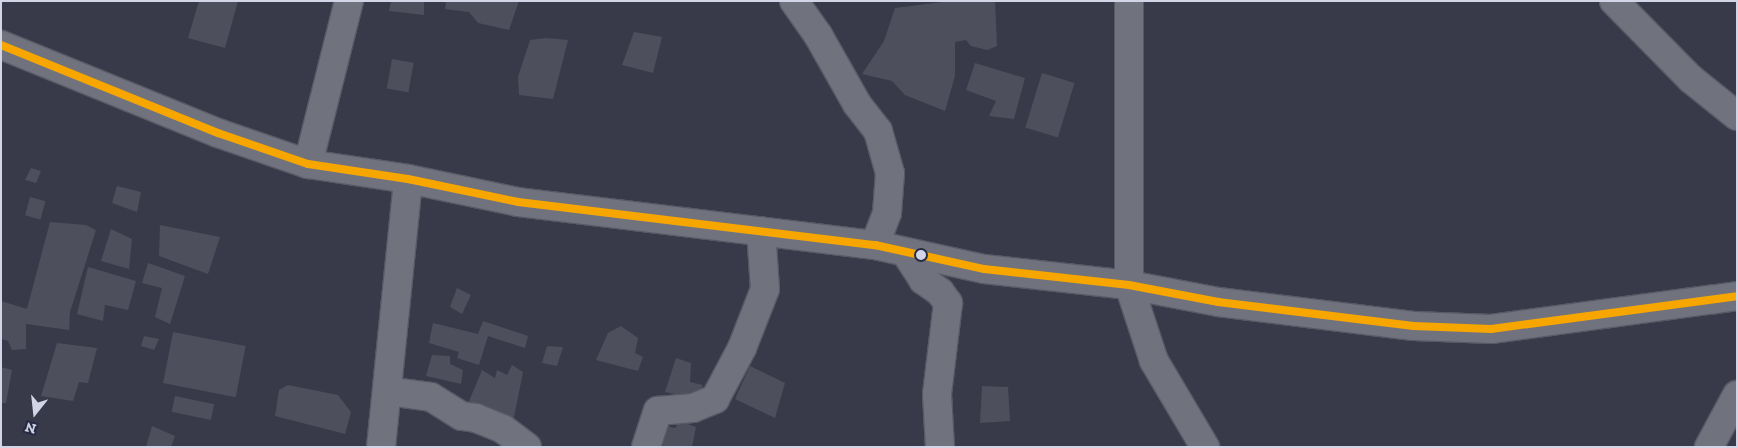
<!DOCTYPE html>
<html>
<head>
<meta charset="utf-8">
<style>
  body { margin:0 }
  #map { position:relative; width:1738px; height:448px; overflow:hidden; background:#383a49; font-family:"Zilla Slab",serif }
  div>[style] { position:absolute }
  [style*='--x'] { left:calc(var(--x)*1px); top:calc(var(--y)*1px); width:calc(var(--w)*1px); rotate:calc(var(--a)*1deg) }
  .building>* { inset:0; background:#4e4f5c; transform-origin:0 0 }
  .roads { filter:drop-shadow(1px 0 #575966) drop-shadow(-1px 0 #575966) drop-shadow(0 1px #575966) drop-shadow(0 -1px #575966) }
  .minor>* { height:28px; margin:-14px; padding:0 14px; transform-origin:14px; border-radius:14px; background:#70727e }
  .bus-1>* { height:8px; margin:-4px; padding:0 4px; transform-origin:4px; border-radius:4px; background:#f7a600 }
  .dots>* { width:14px; height:14px; translate:-50% -50%; box-sizing:border-box; border:2px solid #282b44; border-radius:50% }
  span { translate:-50% -50%; white-space:nowrap; text-align:center; line-height:1.15; -webkit-text-stroke:4.5px #282b44; paint-order:stroke }
  .frame { position:absolute; inset:0; border:2px solid #d2d5e6; pointer-events:none }
  .north { position:absolute; left:10px; top:388px; width:50px; height:50px; -webkit-text-stroke:4px #282b44; paint-order:stroke; rotate:196deg; font-size:14px; font-weight:700; line-height:20px; text-align:center; color:#d2d5e6 }
  .north::after { content:''; display:block; margin:auto; width:18px; height:22px; background:#d2d5e6; clip-path:polygon(50% 0,100% 100%,50% 72%,0 100%) }
</style>
</head>
<body>
<div id="map">
  <div class="building">
    <div style="clip-path:polygon(199px 1px,238px 1px,225px 48px,188px 38px)"></div>
    <div style="clip-path:polygon(391px 1px,424px 1px,424px 15px,389px 11px)"></div>
    <div style="clip-path:polygon(446px 1px,519px 1px,509px 30px,478px 23px,469px 12px,445px 9px)"></div>
    <div style="clip-path:polygon(950px 1px,995px 1px,997px 46px,987px 50px,971px 46px,966px 40px,955px 42px,955px 76px,945px 111px,905px 95px,892px 81px,862px 74px,884px 41px,895px 8px)"></div>
    <div style="clip-path:polygon(634px 32px,662px 37px,653px 73px,622px 65px)"></div>
    <div style="clip-path:polygon(546px 38px,568px 40px,553px 99px,519px 95px,518px 77px,530px 40px)"></div>
    <div style="left:392px;top:59px;width:22px;height:30px;rotate:10deg"></div>
    <div style="clip-path:polygon(975px 63px,1025px 78px,1014px 119px,989px 116px,996px 101px,966px 90px)"></div>
    <div style="left:1042px;top:73px;width:34px;height:57px;rotate:17deg"></div>
    <div style="clip-path:polygon(31px 168px,41px 171px,36px 183px,25px 180px)"></div>
    <div style="clip-path:polygon(117px 186px,141px 192px,137px 212px,112px 203px)"></div>
    <div style="left:30px;top:197px;width:16px;height:19px;rotate:15deg"></div>
    <div style="clip-path:polygon(50px 222px,86px 225px,96px 230px,70px 312px,69px 330px,26px 324px,26px 349px,12px 350px,8px 341px,1px 339px,1px 301px,27px 309px)"></div>
    <div style="clip-path:polygon(160px 225px,220px 237px,208px 274px,159px 256px)"></div>
    <div style="clip-path:polygon(111px 229px,132px 239px,129px 269px,101px 261px)"></div>
    <div style="clip-path:polygon(148px 263px,185px 276px,170px 324px,155px 317px,162px 288px,142px 283px)"></div>
    <div style="clip-path:polygon(88px 267px,136px 281px,128px 310px,105px 305px,103px 321px,77px 314px)"></div>
    <div style="clip-path:polygon(457px 288px,471px 295px,462px 314px,450px 307px)"></div>
    <div style="clip-path:polygon(483px 321px,528px 336px,525px 348px,488px 336px,479px 365px,457px 358px,459px 352px,429px 343px,433px 323px,478px 334px)"></div>
    <div style="clip-path:polygon(621px 326px,638px 338px,635px 353px,643px 357px,638px 371px,596px 360px,608px 333px)"></div>
    <div style="left:173px;top:332px;width:74px;height:52px;rotate:11deg"></div>
    <div style="clip-path:polygon(144px 336px,159px 339px,154px 350px,141px 346px)"></div>
    <div style="clip-path:polygon(57px 343px,97px 348px,88px 383px,79px 382px,73px 401px,41px 396px)"></div>
    <div style="clip-path:polygon(547px 346px,563px 347px,557px 366px,542px 363px)"></div>
    <div style="clip-path:polygon(432px 355px,450px 356px,450px 364px,463px 370px,461px 384px,426px 376px)"></div>
    <div style="clip-path:polygon(676px 358px,691px 363px,690px 382px,703px 385px,696px 398px,665px 392px)"></div>
    <div style="clip-path:polygon(512px 365px,523px 372px,513px 422px,467px 406px,482px 370px,495px 378px,497px 370px,507px 375px)"></div>
    <div style="clip-path:polygon(750px 366px,785px 383px,775px 418px,735px 399px)"></div>
    <div style="clip-path:polygon(1px 367px,12px 370px,6px 403px,1px 403px)"></div>
    <div style="clip-path:polygon(288px 385px,338px 395px,351px 412px,345px 434px,275px 416px,279px 390px)"></div>
    <div style="clip-path:polygon(982px 386px,1008px 387px,1010px 421px,980px 423px)"></div>
    <div style="left:175px;top:396px;width:40px;height:16px;rotate:12deg"></div>
    <div style="clip-path:polygon(680px 421px,696px 427px,692px 447px,660px 447px,662px 425px,675px 428px)"></div>
    <div style="clip-path:polygon(152px 426px,175px 436px,171px 447px,146px 447px)"></div>
  </div>
  <div class="roads">
    <div class="minor">
      <div style="--x:794;--y:1;--w:42;--a:54.8"></div>
      <div style="--x:818;--y:35;--w:79;--a:60.5"></div>
      <div style="--x:857;--y:104;--w:34;--a:52"></div>
      <div style="--x:878;--y:131;--w:44;--a:74.1"></div>
      <div style="--x:890;--y:173;--w:40;--a:94.3"></div>
      <div style="--x:887;--y:213;--w:34;--a:111"></div>
      <div style="--x:1129;--y:1;--w:284;--a:90"></div>
      <div style="--x:1129;--y:285;--w:80;--a:71.8"></div>
      <div style="--x:1154;--y:361;--w:100;--a:59.3"></div>
      <div style="--x:1614;--y:1;--w:110;--a:45.4"></div>
      <div style="--x:1691;--y:79;--w:59;--a:38.8"></div>
      <div style="--x:1;--y:45;--w:234;--a:22.1"></div>
      <div style="--x:218;--y:133;--w:95;--a:19"></div>
      <div style="--x:308;--y:164;--w:101;--a:8.5"></div>
      <div style="--x:408;--y:179;--w:112;--a:11.8"></div>
      <div style="--x:518;--y:202;--w:360;--a:6.9"></div>
      <div style="--x:875;--y:245;--w:112;--a:12.4"></div>
      <div style="--x:984;--y:269;--w:146;--a:6.3"></div>
      <div style="--x:1129;--y:285;--w:91;--a:10.8"></div>
      <div style="--x:1218;--y:302;--w:197;--a:7"></div>
      <div style="--x:1414;--y:326;--w:77;--a:2.2"></div>
      <div style="--x:1491;--y:329;--w:248;--a:-7.6"></div>
      <div style="--x:308;--y:164;--w:168;--a:-75.9"></div>
      <div style="--x:907;--y:255;--w:30;--a:57"></div>
      <div style="--x:923;--y:280;--w:21;--a:35"></div>
      <div style="--x:940;--y:292;--w:14;--a:54"></div>
      <div style="--x:948;--y:303;--w:92;--a:96.9"></div>
      <div style="--x:937;--y:394;--w:53;--a:86.8"></div>
      <div style="--x:387;--y:391;--w:44;--a:7.8"></div>
      <div style="--x:431;--y:397;--w:36;--a:32"></div>
      <div style="--x:462;--y:416;--w:14;--a:8"></div>
      <div style="--x:476;--y:418;--w:29;--a:22"></div>
      <div style="--x:503;--y:429;--w:30;--a:37"></div>
      <div style="--x:381;--y:447;--w:269;--a:-84.2"></div>
      <div style="--x:646;--y:447;--w:38;--a:-72"></div>
      <div style="--x:658;--y:411;--w:35;--a:-5"></div>
      <div style="--x:693;--y:408;--w:24;--a:-22"></div>
      <div style="--x:715;--y:399;--w:58;--a:-62.1"></div>
      <div style="--x:742;--y:348;--w:63;--a:-68.7"></div>
      <div style="--x:765;--y:289;--w:58;--a:-93.9"></div>
      <div style="--x:1709;--y:447;--w:59;--a:-61.7"></div>
    </div>
  </div>
  <div class="bus-1">
    <div style="--x:1;--y:45;--w:234;--a:22.1"></div>
    <div style="--x:218;--y:133;--w:95;--a:19"></div>
    <div style="--x:308;--y:164;--w:101;--a:8.5"></div>
    <div style="--x:408;--y:179;--w:112;--a:11.8"></div>
    <div style="--x:518;--y:202;--w:360;--a:6.9"></div>
    <div style="--x:875;--y:245;--w:112;--a:12.4"></div>
    <div style="--x:984;--y:269;--w:146;--a:6.3"></div>
    <div style="--x:1129;--y:285;--w:91;--a:10.8"></div>
    <div style="--x:1218;--y:302;--w:197;--a:7"></div>
    <div style="--x:1414;--y:326;--w:77;--a:2.2"></div>
    <div style="--x:1491;--y:329;--w:248;--a:-7.6"></div>
  </div>
  <div class="dots">
    <div style="left:921px;top:255px;background:#d2d5e6"></div>
  </div>
  <div class="frame"></div>
  <div class="north">N</div>
</div>
</body>
</html>
